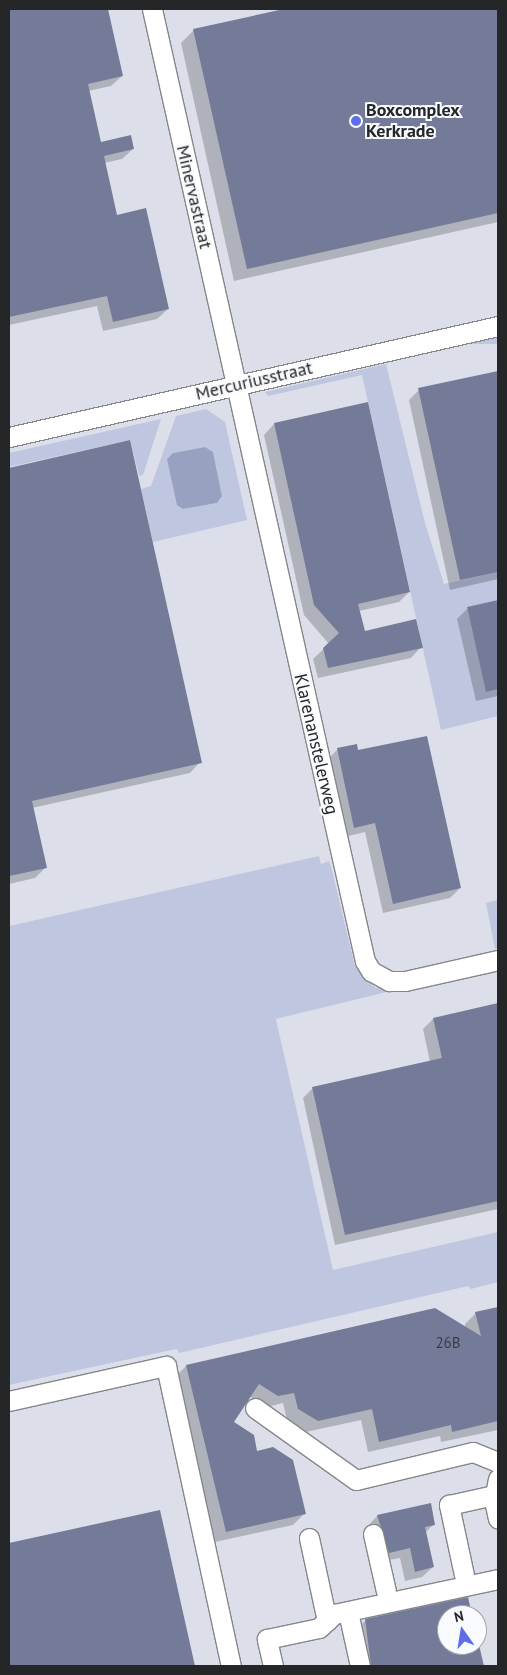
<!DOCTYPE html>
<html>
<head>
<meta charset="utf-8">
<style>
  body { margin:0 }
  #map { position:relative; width:507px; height:1675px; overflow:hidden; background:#ebedf1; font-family:"PT Sans",sans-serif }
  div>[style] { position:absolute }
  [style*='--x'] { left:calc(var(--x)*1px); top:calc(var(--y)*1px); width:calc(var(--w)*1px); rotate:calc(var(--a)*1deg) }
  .built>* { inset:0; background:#dcdfea }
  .green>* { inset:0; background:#bfc6e0; transform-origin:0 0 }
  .water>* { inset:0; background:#99a1c0 }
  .shadow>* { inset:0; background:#0003 }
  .building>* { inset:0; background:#747b99 }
  .roads { filter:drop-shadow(1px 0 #858689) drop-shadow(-1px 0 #858689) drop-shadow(0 1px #858689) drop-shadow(0 -1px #858689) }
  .minor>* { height:19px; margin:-9.5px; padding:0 9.5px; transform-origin:9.5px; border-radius:9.5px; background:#fff }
  .dots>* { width:14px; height:14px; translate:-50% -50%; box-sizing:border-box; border:2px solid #f9fafe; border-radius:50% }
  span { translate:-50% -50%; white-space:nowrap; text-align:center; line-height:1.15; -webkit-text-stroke:4px #f9fafe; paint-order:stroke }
  .number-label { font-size:15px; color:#393b44 }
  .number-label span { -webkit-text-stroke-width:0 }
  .poi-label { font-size:18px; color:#252627; font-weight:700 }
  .left { translate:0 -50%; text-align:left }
  .street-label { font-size:18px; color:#252627 }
  .frame { position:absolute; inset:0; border:10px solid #252627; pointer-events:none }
  .north { position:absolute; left:437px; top:1605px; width:50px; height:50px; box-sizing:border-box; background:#f9fafe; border:1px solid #a4a5a8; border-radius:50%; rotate:347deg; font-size:14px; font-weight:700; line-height:20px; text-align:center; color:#252627 }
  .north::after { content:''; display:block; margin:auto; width:18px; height:22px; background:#5e6ee6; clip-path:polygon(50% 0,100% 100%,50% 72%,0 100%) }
</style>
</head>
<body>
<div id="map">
  <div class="built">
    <div style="clip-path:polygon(evenodd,9px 9px,498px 9px,498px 1666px,9px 1666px,9px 1385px,178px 1349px,178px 1353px,333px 1271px,276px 1019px,390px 991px,368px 981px,355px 966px,331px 866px,321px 865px,319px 857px,9px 926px,9px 9px,447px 1615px,477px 1615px,477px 1645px,447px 1645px,447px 1615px)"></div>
  </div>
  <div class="green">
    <div style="left:498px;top:338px;width:6px;height:100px;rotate:90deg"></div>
    <div style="clip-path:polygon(386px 364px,425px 523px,444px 584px,498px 572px,498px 600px,467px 608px,486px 691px,498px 689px,498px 716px,441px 730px,362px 375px,268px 396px,265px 392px)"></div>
    <div style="clip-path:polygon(evenodd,206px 409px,225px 422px,247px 520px,153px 542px,141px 489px,151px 486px,176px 416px,206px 409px,204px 447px,213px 452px,222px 496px,217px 503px,183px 509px,173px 453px,204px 447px)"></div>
    <div style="clip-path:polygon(161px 419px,143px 475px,139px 476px,130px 440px,9px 467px,9px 453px)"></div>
    <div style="clip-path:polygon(319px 856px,321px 864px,329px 861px,331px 866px,355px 966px,375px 987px,391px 991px,276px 1019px,333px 1270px,498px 1232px,498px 1282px,471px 1289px,468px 1286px,179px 1353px,177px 1349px,9px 1385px,9px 926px)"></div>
    <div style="clip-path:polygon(498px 900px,498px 948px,495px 949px,486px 903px)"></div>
  </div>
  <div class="water">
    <div style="clip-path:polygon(205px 447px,213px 452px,222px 496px,217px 503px,183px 509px,177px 505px,167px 459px,173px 453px)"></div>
  </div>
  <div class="shadow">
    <div style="clip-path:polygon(9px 9px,107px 9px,122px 76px,111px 86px,88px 91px,100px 143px,133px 149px,122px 159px,104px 163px,116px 216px,168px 309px,157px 319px,103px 331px,97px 306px,9px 325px)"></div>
    <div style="clip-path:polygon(290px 9px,498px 9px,498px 222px,234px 281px,181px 43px,194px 30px)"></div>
    <div style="clip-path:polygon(498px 372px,498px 579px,450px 590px,409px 400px,419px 390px)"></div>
    <div style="clip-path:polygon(367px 404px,409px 592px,399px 602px,359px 611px,364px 632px,421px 647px,411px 658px,318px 678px,313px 659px,329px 644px,304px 615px,264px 435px,274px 424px)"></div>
    <div style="clip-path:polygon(129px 442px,200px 762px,190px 773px,32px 808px,45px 868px,35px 878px,9px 884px,9px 469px)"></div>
    <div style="clip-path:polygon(498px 602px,498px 696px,476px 701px,457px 619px,467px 609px)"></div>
    <div style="clip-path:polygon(356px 745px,357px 752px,460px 888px,450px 898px,383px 913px,365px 832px,344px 837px,327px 760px,337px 750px)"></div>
    <div style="clip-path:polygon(498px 1004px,498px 1209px,335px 1245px,303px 1098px,313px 1088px,430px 1062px,423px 1029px,433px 1019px)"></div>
    <div style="clip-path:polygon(498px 1308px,498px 1430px,441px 1442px,440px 1436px,368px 1452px,361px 1420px,306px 1432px,287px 1420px,283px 1403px,267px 1407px,249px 1396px,232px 1423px,304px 1514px,293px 1525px,215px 1542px,175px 1377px,186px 1366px,465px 1328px,465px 1324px,476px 1313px)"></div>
    <div style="clip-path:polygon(430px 1505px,434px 1524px,425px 1533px,433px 1567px,422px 1577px,405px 1581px,400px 1558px,379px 1562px,367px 1527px,377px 1516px)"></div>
    <div style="clip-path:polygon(159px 1511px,194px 1666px,9px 1666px,9px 1544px)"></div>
    <div style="clip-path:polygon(467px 1598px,471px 1615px,447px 1615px,447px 1645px,477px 1645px,477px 1642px,483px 1666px,357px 1666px,352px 1633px,366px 1620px)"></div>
  </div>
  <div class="building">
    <div style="clip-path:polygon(9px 9px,108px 9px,123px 76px,88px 84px,101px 142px,131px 135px,134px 149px,104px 156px,117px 215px,146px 208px,169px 309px,113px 322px,107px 296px,9px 317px)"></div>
    <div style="clip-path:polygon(284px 9px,498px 9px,498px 213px,247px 269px,193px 29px)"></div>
    <div style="clip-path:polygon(498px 371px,498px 572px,460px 580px,418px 388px)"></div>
    <div style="clip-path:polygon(368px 402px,410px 592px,358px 604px,365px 631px,416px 619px,423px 648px,328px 668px,323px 648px,339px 633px,314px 605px,274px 423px)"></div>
    <div style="clip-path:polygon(130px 440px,202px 763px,32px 801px,47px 868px,9px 876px,9px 468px)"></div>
    <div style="clip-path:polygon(498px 600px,498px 689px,486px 692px,467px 607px)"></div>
    <div style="clip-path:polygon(427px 736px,461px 888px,393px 904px,375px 823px,354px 828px,337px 748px,357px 744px,358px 750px)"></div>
    <div style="clip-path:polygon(498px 1003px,498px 1201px,345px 1235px,312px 1087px,442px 1058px,433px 1018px)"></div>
    <div style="clip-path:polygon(498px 1307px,498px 1421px,452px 1432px,451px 1425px,379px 1442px,372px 1409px,318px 1421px,298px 1409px,294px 1393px,278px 1396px,259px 1384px,234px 1422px,254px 1435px,257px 1451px,273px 1447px,293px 1460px,306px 1514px,226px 1532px,186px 1365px,435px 1308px,481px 1336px,475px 1312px)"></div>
    <div style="clip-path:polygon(431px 1503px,435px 1525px,425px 1527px,434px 1567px,415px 1572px,410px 1548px,389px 1553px,377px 1515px)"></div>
    <div style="clip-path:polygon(160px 1510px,195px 1666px,9px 1666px,9px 1543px)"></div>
    <div style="clip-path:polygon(468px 1597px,472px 1615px,447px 1615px,447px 1645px,479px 1645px,484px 1666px,371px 1666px,365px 1619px)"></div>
  </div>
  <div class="roads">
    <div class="minor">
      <div style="--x:152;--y:9;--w:976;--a:77.39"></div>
      <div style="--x:365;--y:961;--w:12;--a:59"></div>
      <div style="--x:371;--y:971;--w:21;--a:29"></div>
      <div style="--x:389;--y:981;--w:16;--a:0"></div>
      <div style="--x:405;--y:981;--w:95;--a:-12.7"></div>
      <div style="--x:9;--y:437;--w:501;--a:-12.79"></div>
      <div style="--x:9;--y:1401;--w:161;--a:-12.6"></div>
      <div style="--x:166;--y:1366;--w:307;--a:77.8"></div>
      <div style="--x:255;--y:1408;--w:124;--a:35.5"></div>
      <div style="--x:356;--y:1480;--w:120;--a:-13.5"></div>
      <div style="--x:473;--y:1452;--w:27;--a:22"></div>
      <div style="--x:498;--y:1479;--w:21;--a:101"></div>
      <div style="--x:494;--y:1500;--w:19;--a:78"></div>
      <div style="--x:373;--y:1534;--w:58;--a:77.2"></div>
      <div style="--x:309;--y:1538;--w:85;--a:77.8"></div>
      <div style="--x:464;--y:1575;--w:72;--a:-102.1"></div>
      <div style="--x:449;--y:1505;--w:46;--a:-12.5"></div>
      <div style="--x:348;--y:1612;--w:55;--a:77.5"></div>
      <div style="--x:273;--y:1666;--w:28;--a:-103"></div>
      <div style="--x:267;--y:1639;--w:53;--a:-11.9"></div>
      <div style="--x:319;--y:1628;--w:21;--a:-43"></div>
      <div style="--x:334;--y:1614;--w:168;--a:-12"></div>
    </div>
  </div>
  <div class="dots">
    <div style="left:356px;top:121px;background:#5e6ee6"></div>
  </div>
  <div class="number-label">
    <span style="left:448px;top:1343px">26B</span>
  </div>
  <div class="poi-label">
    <span class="left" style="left:366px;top:121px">Boxcomplex<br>Kerkrade</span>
  </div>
  <div class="street-label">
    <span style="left:194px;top:197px;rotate:77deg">Minervastraat</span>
    <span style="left:254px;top:381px;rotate:-13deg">Mercuriusstraat</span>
    <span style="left:316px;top:744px;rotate:77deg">Klarenanstelerweg</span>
  </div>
  <div class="frame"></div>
  <div class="north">N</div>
</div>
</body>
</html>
